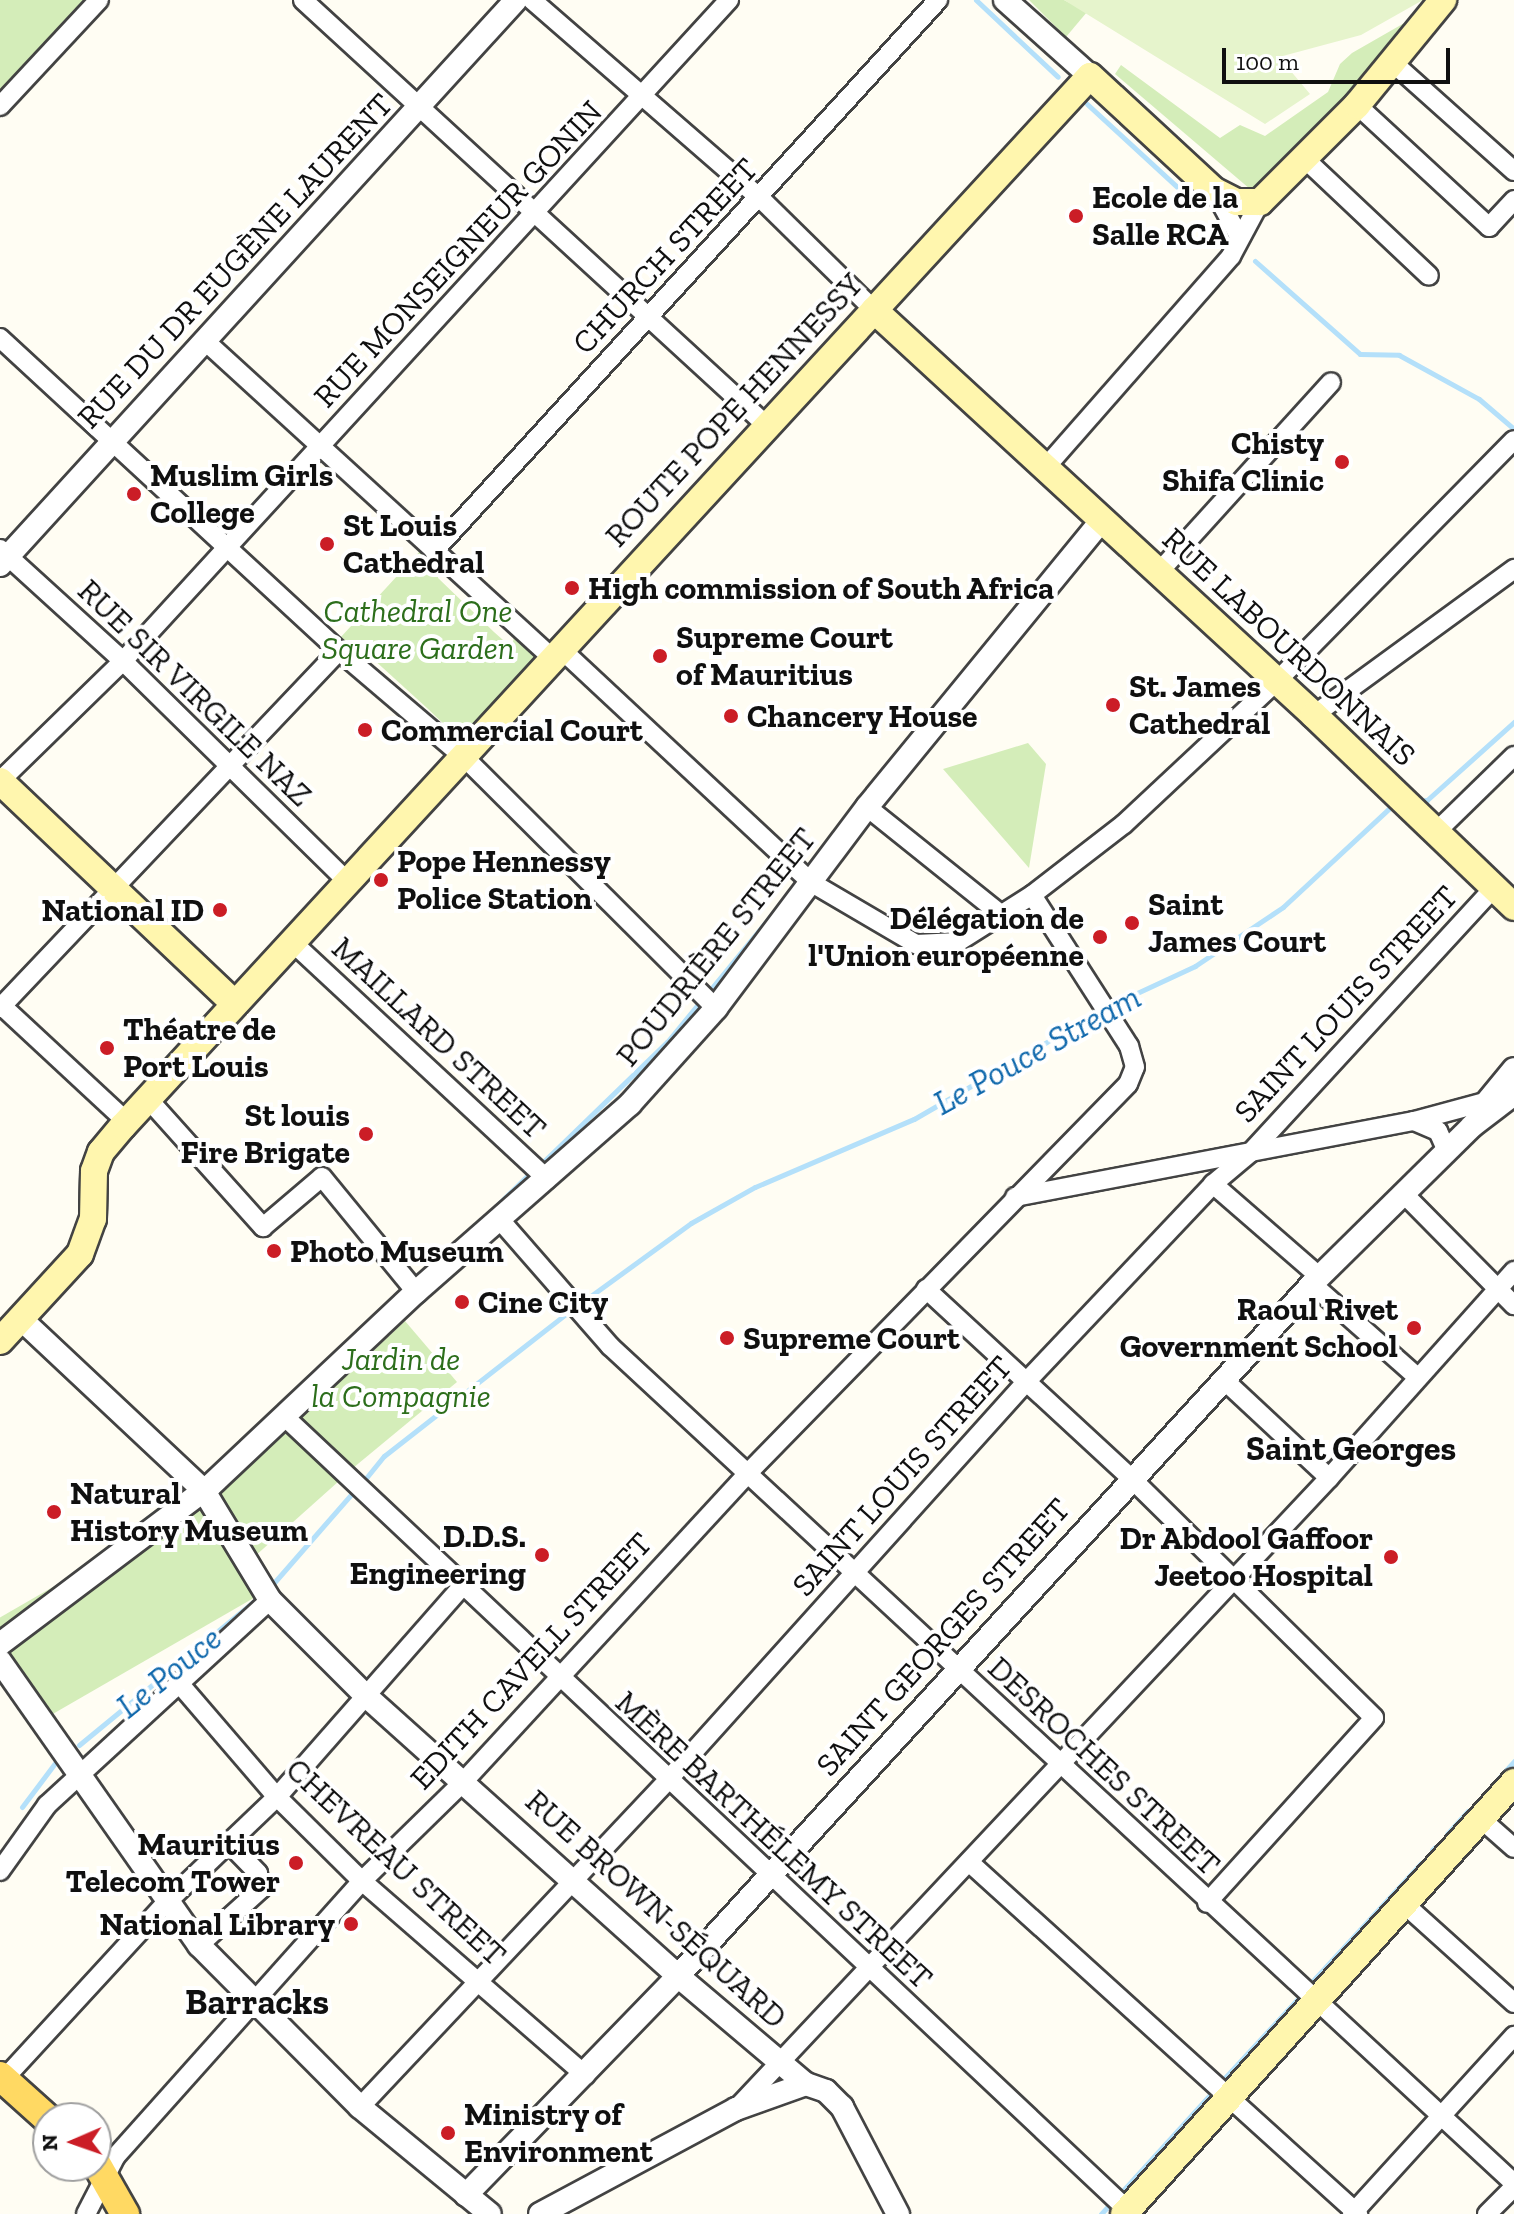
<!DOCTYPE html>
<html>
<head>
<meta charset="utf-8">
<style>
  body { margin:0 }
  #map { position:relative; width:1514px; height:2214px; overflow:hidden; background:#fffdf3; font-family:"Zilla Slab",serif }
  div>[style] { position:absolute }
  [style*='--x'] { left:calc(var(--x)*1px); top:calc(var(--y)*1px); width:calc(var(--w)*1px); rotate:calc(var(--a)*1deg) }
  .green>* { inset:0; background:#d4edb9; transform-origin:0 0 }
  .pitch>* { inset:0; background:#e6f4cc }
  .stream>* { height:5px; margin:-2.5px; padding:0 2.5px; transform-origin:2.5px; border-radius:2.5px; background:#b4e0fa }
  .roads { filter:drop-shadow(2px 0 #434343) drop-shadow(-2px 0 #434343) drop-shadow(0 2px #434343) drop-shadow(0 -2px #434343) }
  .minor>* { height:18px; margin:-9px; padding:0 9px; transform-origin:9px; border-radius:9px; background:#fff }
  .tertiary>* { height:22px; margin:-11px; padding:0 11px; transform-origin:11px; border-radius:11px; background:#fff }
  .secondary>* { height:26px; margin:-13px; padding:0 13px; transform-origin:13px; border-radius:13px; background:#fff6ae }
  .primary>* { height:28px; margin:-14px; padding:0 14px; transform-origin:14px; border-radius:14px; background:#ffd963 }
  .dots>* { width:22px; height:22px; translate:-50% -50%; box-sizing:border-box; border:4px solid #fff; border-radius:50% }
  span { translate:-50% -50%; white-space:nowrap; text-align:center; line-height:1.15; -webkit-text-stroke:8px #fff; paint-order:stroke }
  .poi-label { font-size:32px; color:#101010; font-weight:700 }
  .left { translate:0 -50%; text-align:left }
  .right { translate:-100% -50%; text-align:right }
  .street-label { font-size:32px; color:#101010 }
  .park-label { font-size:32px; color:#2c6e1b; font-style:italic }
  .water-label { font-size:34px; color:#0f68ac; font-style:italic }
  .neighbourhood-label { font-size:34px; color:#101010; font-weight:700 }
  .quarter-label { font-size:36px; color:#101010; font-weight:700 }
  .north { position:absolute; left:32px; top:2102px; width:80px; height:80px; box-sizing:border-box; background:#fff; border:2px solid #9f9f9f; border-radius:50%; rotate:268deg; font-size:22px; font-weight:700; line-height:32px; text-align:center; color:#101010 }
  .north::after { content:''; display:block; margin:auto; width:28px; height:36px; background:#cb1d26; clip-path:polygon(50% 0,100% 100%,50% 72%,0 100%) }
  .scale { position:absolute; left:1222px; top:48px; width:228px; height:36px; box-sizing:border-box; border:4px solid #101010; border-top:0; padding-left:10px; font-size:24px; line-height:28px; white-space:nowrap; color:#101010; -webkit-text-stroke:6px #fff; paint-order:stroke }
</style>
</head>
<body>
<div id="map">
  <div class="green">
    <div style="clip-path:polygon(0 0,85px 0,0 100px)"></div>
    <div style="clip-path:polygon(1029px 0,1064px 0,1087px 12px,1066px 37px)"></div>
    <div style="clip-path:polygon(1420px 14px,1270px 188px,1250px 189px,1115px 74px,1121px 65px,1220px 138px,1240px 125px,1265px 136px,1328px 92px,1340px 64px,1352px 53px)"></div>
    <div style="clip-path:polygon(421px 550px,438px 566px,438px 578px,494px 632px,512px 648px,514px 636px,537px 656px,457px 746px,449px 729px,427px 708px,361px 648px,361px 658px,340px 638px)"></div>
    <div style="clip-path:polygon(1028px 743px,1046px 764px,1029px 868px,943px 769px)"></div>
    <div style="clip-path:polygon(405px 1321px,457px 1382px,353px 1468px,299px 1420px)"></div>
    <div style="clip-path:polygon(287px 1428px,339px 1481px,254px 1557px,215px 1492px)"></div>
    <div style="left:200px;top:1502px;width:110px;height:241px;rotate:60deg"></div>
  </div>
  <div class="pitch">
    <div style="clip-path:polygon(1064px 0,1423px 0,1361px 35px,1279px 57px,1310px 94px,1265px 124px)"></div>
  </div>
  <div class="stream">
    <div style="--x:976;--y:0;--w:112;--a:43.2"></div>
    <div style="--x:1087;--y:104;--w:136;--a:42.6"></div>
    <div style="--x:1255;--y:261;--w:140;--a:41.5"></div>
    <div style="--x:1360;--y:354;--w:39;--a:1"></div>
    <div style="--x:1399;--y:355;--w:91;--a:28.8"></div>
    <div style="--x:1479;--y:399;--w:45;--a:40.5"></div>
    <div style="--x:1417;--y:801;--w:10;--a:-6"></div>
    <div style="--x:1427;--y:800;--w:117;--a:-41.9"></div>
    <div style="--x:710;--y:990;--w:122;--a:-50.7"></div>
    <div style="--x:1109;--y:1006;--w:95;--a:-24.9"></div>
    <div style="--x:1195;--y:966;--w:106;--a:-33.8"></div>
    <div style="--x:1283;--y:907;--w:153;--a:-42.9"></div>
    <div style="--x:542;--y:1163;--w:174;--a:-44.1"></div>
    <div style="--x:667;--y:1042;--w:50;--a:-50.6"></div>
    <div style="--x:484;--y:1218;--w:63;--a:-44.4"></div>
    <div style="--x:581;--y:1303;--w:136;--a:-36"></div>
    <div style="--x:691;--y:1223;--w:73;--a:-29.4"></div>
    <div style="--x:755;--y:1187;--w:173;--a:-23.2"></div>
    <div style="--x:914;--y:1119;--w:215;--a:-30.1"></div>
    <div style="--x:362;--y:1483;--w:35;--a:-51"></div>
    <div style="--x:384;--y:1456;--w:239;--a:-38"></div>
    <div style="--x:272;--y:1585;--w:126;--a:-48.9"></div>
    <div style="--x:0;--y:1630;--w:236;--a:-37.1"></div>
    <div style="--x:79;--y:1745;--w:232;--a:-39.4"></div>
    <div style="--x:1498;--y:1779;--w:24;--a:-48"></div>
    <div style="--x:22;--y:1807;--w:55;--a:-53.1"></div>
    <div style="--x:1447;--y:1834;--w:31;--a:-48"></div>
    <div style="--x:1432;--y:1850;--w:4;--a:-45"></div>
    <div style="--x:1309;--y:1985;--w:166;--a:-47.4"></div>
    <div style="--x:1220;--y:2083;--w:122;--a:-47.3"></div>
    <div style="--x:1118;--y:2196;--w:143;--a:-47.8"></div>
    <div style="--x:1101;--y:2214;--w:15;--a:-48"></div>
  </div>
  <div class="roads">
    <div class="minor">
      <div style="--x:303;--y:0;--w:628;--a:42.55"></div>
      <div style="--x:532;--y:0;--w:302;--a:41"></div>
      <div style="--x:760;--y:198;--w:160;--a:44.5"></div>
      <div style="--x:1391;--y:61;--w:165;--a:41.8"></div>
      <div style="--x:1357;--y:105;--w:180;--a:42.7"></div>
      <div style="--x:1489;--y:227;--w:37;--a:-47"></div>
      <div style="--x:0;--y:106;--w:145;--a:-47"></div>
      <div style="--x:1305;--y:159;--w:170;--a:43.3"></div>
      <div style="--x:1215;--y:192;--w:52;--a:61.5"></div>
      <div style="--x:0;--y:338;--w:461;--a:42.7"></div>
      <div style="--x:339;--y:651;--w:167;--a:40.4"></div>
      <div style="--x:466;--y:759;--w:353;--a:44.9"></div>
      <div style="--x:204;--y:340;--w:471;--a:42.4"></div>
      <div style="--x:1045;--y:468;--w:282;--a:-48.7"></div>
      <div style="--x:1231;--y:256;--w:61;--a:-61.8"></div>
      <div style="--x:0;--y:549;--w:166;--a:42.3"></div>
      <div style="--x:123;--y:661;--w:314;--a:44.5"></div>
      <div style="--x:434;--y:551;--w:747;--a:-47.55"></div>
      <div style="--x:1159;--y:572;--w:256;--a:-47.8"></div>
      <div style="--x:561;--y:649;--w:343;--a:43"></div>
      <div style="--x:812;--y:883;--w:121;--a:30.4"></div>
      <div style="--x:916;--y:944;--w:42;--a:-2.7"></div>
      <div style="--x:958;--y:942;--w:88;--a:-32.4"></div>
      <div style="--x:1032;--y:895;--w:116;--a:-37.7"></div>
      <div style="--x:1124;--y:824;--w:208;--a:-43.1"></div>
      <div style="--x:1276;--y:682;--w:339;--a:-45.5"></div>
      <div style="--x:1314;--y:715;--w:248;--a:-36.1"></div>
      <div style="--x:0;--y:781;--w:172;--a:-44.3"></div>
      <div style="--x:123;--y:661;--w:897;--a:-47.49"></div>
      <div style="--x:867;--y:807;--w:173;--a:38.7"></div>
      <div style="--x:1436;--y:832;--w:109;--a:-44.3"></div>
      <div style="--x:290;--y:940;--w:351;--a:42.9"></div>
      <div style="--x:0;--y:1004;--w:173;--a:42.9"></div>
      <div style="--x:0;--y:1008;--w:492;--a:-46.5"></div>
      <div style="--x:149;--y:1100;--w:171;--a:48.1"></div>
      <div style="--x:263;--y:1227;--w:77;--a:-40.3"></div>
      <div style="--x:322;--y:1177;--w:149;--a:50.7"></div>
      <div style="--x:1414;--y:1121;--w:26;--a:23"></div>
      <div style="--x:1438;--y:1131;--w:22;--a:66"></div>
      <div style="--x:1213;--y:1184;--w:140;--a:41"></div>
      <div style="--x:1403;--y:1193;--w:158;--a:45.3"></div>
      <div style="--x:1015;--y:1197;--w:406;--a:-10.8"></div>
      <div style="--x:1414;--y:1121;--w:69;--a:-15"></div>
      <div style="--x:501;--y:1221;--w:166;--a:48.9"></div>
      <div style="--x:610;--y:1346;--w:1232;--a:42.8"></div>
      <div style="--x:1312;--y:1284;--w:139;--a:41.5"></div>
      <div style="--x:926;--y:1289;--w:280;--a:42.7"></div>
      <div style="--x:1132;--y:1479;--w:340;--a:44.6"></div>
      <div style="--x:1374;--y:1718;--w:249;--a:132.1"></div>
      <div style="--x:1223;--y:1379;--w:145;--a:43"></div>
      <div style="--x:286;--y:1418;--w:1162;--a:43.26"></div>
      <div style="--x:178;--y:1682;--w:152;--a:49.3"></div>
      <div style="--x:277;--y:1797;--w:120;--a:44.7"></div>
      <div style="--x:362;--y:1881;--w:296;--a:41"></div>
      <div style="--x:1480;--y:1818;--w:45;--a:41.4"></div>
      <div style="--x:969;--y:1862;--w:525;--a:42.14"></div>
      <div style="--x:0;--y:1871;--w:81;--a:-54.5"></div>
      <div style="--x:47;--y:1805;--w:303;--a:-42.6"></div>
      <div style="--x:1402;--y:1902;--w:151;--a:42"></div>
      <div style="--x:199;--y:1945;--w:84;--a:-42.1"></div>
      <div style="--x:261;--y:1889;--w:16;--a:-101"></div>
      <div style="--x:258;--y:1873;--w:43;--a:-134.1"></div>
      <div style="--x:4;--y:2079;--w:239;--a:-47.4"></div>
      <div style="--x:166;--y:1903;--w:153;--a:-43.7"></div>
      <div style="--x:277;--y:1797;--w:283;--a:-48.7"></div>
      <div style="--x:360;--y:2107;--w:449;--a:-46.7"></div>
      <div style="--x:668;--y:1780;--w:537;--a:-48.02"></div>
      <div style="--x:1027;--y:1381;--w:271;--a:-46.6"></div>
      <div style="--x:1213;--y:1184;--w:48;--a:-40"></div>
      <div style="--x:1250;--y:1153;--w:359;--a:-47.4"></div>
      <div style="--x:738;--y:2107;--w:863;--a:-46.78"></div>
      <div style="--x:1329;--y:1478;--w:278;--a:-48.2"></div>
      <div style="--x:86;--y:2214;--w:65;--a:-62.7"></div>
      <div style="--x:116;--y:2156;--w:369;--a:-48.2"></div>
      <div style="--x:362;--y:1881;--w:144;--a:-44.4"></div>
      <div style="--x:465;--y:1780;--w:416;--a:-47.3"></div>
      <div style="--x:747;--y:1474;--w:545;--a:-45.67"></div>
      <div style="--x:1128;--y:1084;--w:18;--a:-68"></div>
      <div style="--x:1135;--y:1067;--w:22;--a:-106"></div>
      <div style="--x:1129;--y:1046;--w:179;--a:-122.7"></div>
      <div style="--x:1352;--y:2214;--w:241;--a:-47.7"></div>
      <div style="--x:1487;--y:2214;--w:38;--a:-45"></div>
    </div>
    <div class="tertiary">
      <div style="--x:1005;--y:0;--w:114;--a:41.8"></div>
      <div style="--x:0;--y:565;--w:765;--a:-47.6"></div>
      <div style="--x:1477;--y:1114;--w:58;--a:-50.6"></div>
      <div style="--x:21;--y:1319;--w:251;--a:43.2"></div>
      <div style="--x:204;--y:1491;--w:127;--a:58.8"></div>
      <div style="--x:270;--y:1600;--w:134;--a:45"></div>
      <div style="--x:365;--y:1695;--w:421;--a:41.9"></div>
      <div style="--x:678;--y:1976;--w:167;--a:40.2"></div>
      <div style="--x:806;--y:2084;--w:21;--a:19"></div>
      <div style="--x:826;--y:2091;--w:23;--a:45"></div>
      <div style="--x:842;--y:2107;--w:121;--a:62.4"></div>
      <div style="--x:0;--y:1644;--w:263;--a:-37"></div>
      <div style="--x:210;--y:1486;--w:283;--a:-43.3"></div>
      <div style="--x:416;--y:1292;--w:285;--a:-41.3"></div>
      <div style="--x:630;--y:1104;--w:129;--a:-48.1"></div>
      <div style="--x:716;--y:1008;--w:251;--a:-53.1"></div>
      <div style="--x:867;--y:807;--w:370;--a:-50.7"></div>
      <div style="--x:0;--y:1661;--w:347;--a:55"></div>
      <div style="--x:199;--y:1945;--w:228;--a:45.2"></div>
      <div style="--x:360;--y:2107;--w:168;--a:39.5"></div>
      <div style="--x:466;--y:2195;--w:305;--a:-45.9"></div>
      <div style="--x:678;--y:1976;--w:939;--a:-47.5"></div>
      <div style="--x:1312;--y:1284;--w:225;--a:-44.6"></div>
      <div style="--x:1472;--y:1126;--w:53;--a:-37.3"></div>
      <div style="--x:540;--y:2214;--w:222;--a:-28.2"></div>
      <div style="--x:736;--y:2109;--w:74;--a:-19.7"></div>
    </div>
    <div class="secondary">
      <div style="--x:874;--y:310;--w:598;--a:42.63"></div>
      <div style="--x:1314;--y:715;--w:277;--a:43.8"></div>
      <div style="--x:0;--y:781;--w:321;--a:43.5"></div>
      <div style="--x:0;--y:1341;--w:118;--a:-47.4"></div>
      <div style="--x:80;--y:1254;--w:37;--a:-70"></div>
      <div style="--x:93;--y:1219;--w:48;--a:-88.8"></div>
      <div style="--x:94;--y:1171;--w:20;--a:-70"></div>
      <div style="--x:101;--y:1152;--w:34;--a:-50"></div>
      <div style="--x:123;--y:1126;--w:1427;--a:-47.36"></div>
      <div style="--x:1090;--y:76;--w:168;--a:42.8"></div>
      <div style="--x:1213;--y:190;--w:27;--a:27"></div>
      <div style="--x:1237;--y:202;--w:23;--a:0"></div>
      <div style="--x:1260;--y:202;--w:137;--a:-45"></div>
      <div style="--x:1357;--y:105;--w:136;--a:-50.7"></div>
      <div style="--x:1124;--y:2214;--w:582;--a:-47.92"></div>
    </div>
    <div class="primary">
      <div style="--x:0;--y:2076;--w:64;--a:41.9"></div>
      <div style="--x:96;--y:2163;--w:59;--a:60.4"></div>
    </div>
  </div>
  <div class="dots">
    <div style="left:1076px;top:216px;background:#cb1d26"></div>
    <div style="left:1342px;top:462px;background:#cb1d26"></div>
    <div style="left:134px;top:494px;background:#cb1d26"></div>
    <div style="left:327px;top:544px;background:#cb1d26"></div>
    <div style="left:572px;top:588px;background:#cb1d26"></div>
    <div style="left:660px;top:656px;background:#cb1d26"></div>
    <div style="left:1113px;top:705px;background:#cb1d26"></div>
    <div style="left:731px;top:716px;background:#cb1d26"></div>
    <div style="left:365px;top:730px;background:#cb1d26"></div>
    <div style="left:381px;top:880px;background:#cb1d26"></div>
    <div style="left:220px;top:910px;background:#cb1d26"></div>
    <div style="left:1132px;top:923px;background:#cb1d26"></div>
    <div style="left:1100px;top:937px;background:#cb1d26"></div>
    <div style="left:107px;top:1048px;background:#cb1d26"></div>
    <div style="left:366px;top:1134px;background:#cb1d26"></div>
    <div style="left:274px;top:1251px;background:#cb1d26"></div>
    <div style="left:462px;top:1302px;background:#cb1d26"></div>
    <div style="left:1414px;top:1328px;background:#cb1d26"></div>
    <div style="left:727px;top:1338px;background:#cb1d26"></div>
    <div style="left:54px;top:1512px;background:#cb1d26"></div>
    <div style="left:542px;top:1555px;background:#cb1d26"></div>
    <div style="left:1391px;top:1557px;background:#cb1d26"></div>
    <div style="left:296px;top:1863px;background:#cb1d26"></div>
    <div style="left:351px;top:1924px;background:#cb1d26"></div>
    <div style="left:448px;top:2133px;background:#cb1d26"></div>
  </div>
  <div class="poi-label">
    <span class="left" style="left:1092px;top:216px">Ecole de la<br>Salle RCA</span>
    <span class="right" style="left:1324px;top:462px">Chisty<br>Shifa Clinic</span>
    <span class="left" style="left:150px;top:494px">Muslim Girls<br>College</span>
    <span class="left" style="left:343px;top:544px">St Louis<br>Cathedral</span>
    <span class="left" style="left:588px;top:588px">High commission of South Africa</span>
    <span class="left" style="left:676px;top:656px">Supreme Court<br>of Mauritius</span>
    <span class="left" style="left:1129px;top:705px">St. James<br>Cathedral</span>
    <span class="left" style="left:747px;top:716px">Chancery House</span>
    <span class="left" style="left:381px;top:730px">Commercial Court</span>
    <span class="left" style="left:397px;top:880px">Pope Hennessy<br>Police Station</span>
    <span class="left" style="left:1148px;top:923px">Saint<br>James Court</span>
    <span class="right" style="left:204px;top:910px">National ID</span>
    <span class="right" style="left:1084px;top:937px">Délégation de<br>l'Union européenne</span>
    <span class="left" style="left:123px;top:1048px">Théatre de<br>Port Louis</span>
    <span class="right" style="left:350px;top:1134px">St louis<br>Fire Brigate</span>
    <span class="left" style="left:290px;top:1251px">Photo Museum</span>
    <span class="left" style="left:478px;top:1302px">Cine City</span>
    <span class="right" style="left:1398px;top:1328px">Raoul Rivet<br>Government School</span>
    <span class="left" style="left:743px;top:1338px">Supreme Court</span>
    <span class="left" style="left:70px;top:1512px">Natural<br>History Museum</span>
    <span class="right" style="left:526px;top:1555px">D.D.S.<br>Engineering</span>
    <span class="right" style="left:1373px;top:1557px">Dr Abdool Gaffoor<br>Jeetoo Hospital</span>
    <span class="right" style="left:280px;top:1863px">Mauritius<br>Telecom Tower</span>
    <span class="right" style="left:335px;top:1924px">National Library</span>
    <span class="left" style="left:464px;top:2133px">Ministry of<br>Environment</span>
  </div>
  <div class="street-label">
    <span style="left:458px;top:254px;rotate:-47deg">RUE MONSEIGNEUR GONIN</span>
    <span style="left:665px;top:256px;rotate:-47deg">CHURCH STREET</span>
    <span style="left:235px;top:261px;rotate:-47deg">RUE DU DR EUGÈNE LAURENT</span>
    <span style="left:734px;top:410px;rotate:-47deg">ROUTE POPE HENNESSY</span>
    <span style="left:1289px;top:647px;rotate:43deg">RUE LABOURDONNAIS</span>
    <span style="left:195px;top:693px;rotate:44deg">RUE SIR VIRGILE NAZ</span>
    <span style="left:716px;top:947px;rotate:-51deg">POUDRIÈRE STREET</span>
    <span style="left:1346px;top:1004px;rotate:-47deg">SAINT LOUIS STREET</span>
    <span style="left:439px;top:1038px;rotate:43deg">MAILLARD STREET</span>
    <span style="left:902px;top:1476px;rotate:-48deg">SAINT LOUIS STREET</span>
    <span style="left:943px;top:1637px;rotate:-48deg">SAINT GEORGES STREET</span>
    <span style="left:531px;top:1661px;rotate:-47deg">EDITH CAVELL STREET</span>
    <span style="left:1104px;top:1766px;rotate:43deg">DESROCHES STREET</span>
    <span style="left:774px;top:1840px;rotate:43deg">MÈRE BARTHÉLEMY STREET</span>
    <span style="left:396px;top:1862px;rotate:43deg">CHEVREAU STREET</span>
    <span style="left:656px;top:1909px;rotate:42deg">RUE BROWN-SÉQUARD</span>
  </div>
  <div class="park-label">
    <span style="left:418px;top:630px">Cathedral One<br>Square Garden</span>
    <span style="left:401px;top:1378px">Jardin de<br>la Compagnie</span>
  </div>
  <div class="water-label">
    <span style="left:1037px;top:1050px;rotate:-29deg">Le Pouce Stream</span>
    <span style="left:169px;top:1672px;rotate:-39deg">Le Pouce</span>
  </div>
  <div class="neighbourhood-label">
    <span style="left:1351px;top:1449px">Saint Georges</span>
  </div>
  <div class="quarter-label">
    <span style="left:257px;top:2002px">Barracks</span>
  </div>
  <div class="north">N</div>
  <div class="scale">100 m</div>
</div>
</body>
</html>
